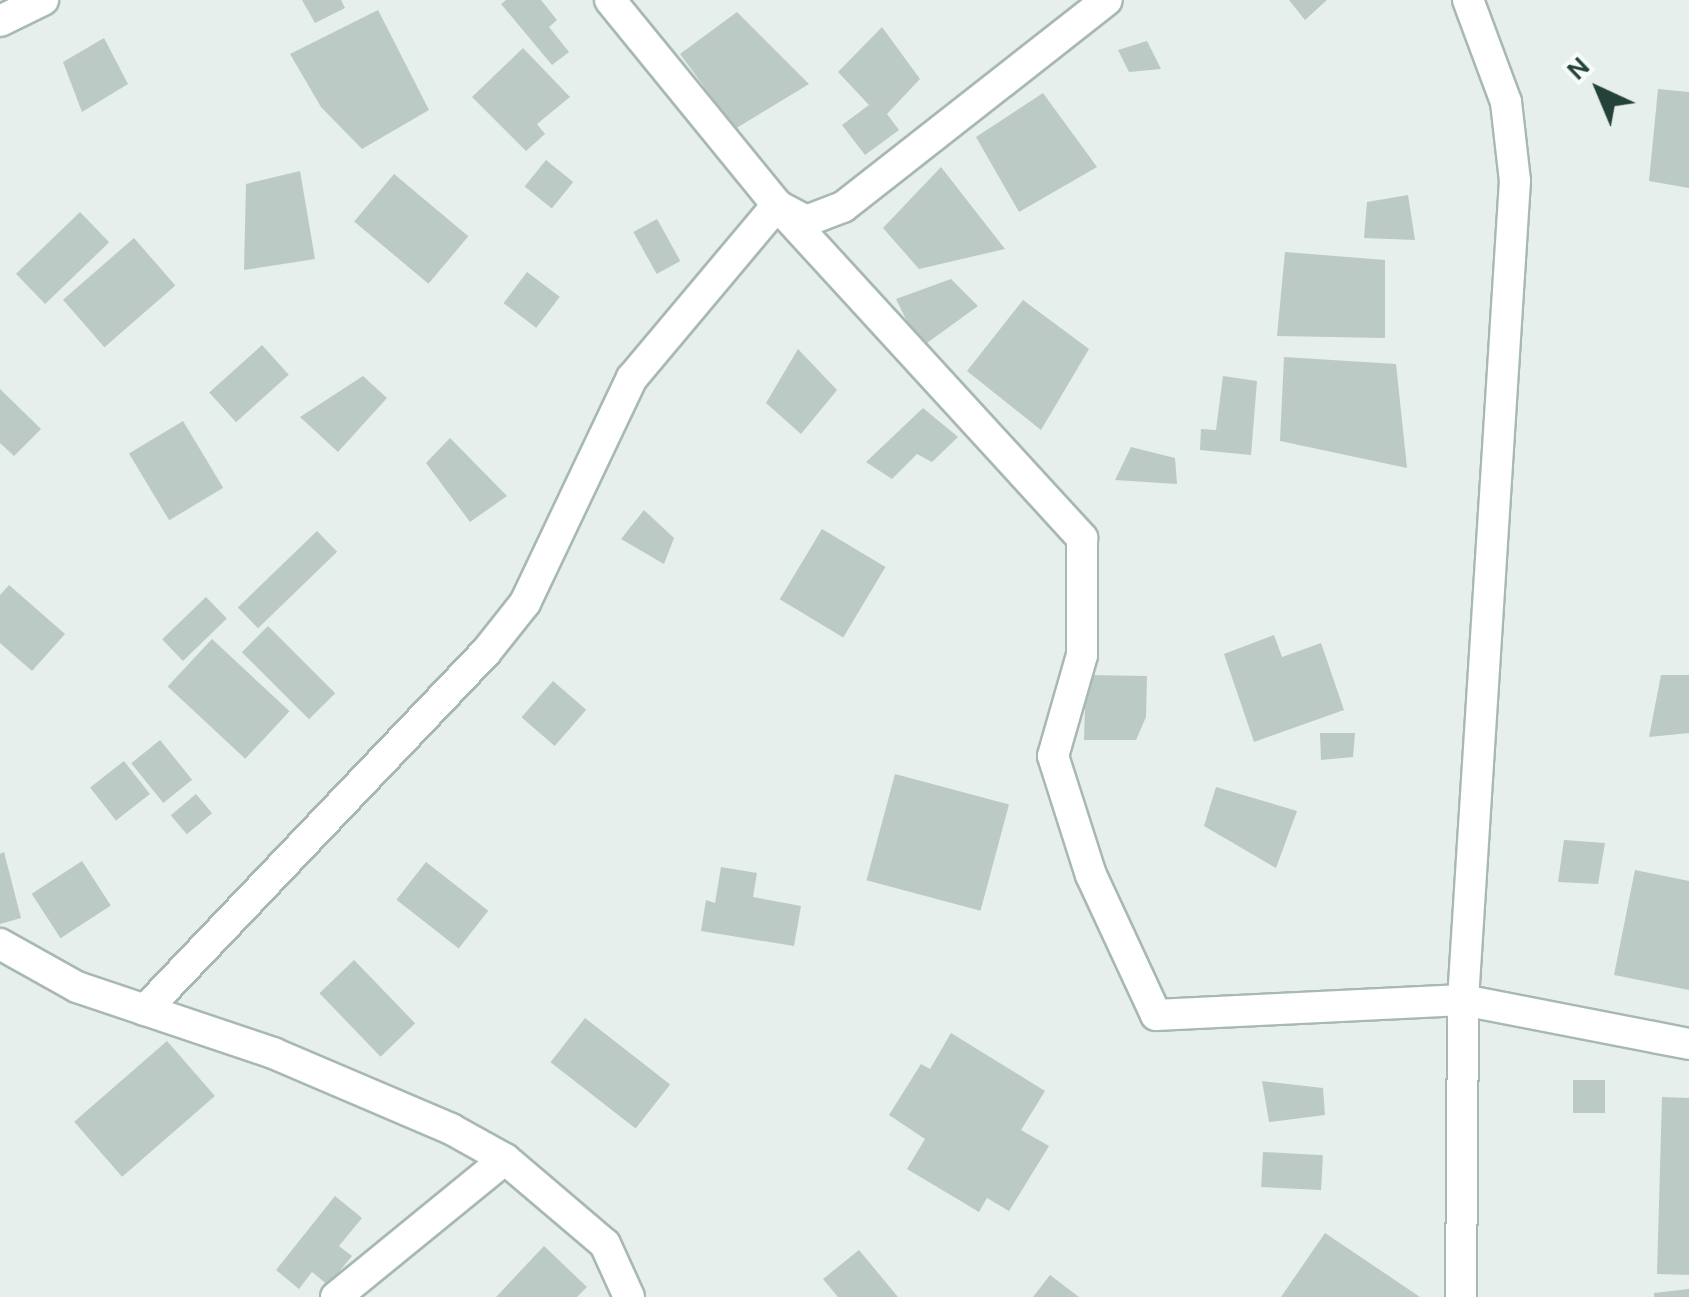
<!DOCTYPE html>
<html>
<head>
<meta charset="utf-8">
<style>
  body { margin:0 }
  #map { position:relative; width:1689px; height:1297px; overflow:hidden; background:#e6efeb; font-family:Karla,sans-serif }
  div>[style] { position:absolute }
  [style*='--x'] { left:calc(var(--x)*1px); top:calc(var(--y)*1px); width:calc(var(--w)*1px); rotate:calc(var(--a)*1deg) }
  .building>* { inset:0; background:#bbcac4; transform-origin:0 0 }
  .roads { filter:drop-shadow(2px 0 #a8b8b2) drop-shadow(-2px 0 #a8b8b2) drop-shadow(0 2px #a8b8b2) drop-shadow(0 -2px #a8b8b2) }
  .minor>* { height:30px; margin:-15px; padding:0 15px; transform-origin:15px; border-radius:15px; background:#fff }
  span { translate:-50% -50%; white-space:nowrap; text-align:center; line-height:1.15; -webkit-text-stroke:10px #f7fbf9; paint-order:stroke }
  .north { position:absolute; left:1549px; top:40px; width:100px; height:100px; -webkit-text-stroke:8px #f7fbf9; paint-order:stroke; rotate:316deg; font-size:28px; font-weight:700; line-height:40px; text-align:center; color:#24423a }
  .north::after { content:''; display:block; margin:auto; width:35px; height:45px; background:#24423a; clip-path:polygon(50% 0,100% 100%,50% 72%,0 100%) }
</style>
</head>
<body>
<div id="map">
  <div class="building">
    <div style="clip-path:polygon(302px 0,341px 0,345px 8px,315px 23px)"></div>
    <div style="clip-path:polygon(506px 0,541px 0,557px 20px,549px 27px,569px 52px,552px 65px,501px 4px)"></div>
    <div style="clip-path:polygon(1289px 0,1327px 0,1305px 20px)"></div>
    <div style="clip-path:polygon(378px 10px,429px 110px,362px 149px,321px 107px,290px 54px)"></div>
    <div style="clip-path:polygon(737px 12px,809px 84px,735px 129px,680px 54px)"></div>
    <div style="clip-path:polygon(882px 27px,920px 79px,887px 114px,899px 130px,865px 155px,842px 125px,869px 105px,838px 72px)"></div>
    <div style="clip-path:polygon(104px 38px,128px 84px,82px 112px,63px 62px)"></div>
    <div style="clip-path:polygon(1147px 41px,1161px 69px,1129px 72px,1118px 50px)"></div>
    <div style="clip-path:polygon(523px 48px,570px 97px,537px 124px,545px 134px,526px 151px,472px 97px)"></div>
    <div style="clip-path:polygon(1658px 89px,1689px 92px,1689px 188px,1649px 181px)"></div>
    <div style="clip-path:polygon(1043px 93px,1097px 167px,1019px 212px,976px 137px)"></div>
    <div style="left:546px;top:160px;width:35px;height:34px;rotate:39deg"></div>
    <div style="clip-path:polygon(941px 167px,1005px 249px,919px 269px,883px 228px)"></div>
    <div style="clip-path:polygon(300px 171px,315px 259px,244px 270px,246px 184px)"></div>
    <div style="left:394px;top:174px;width:97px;height:62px;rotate:40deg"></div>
    <div style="clip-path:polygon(1408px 195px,1415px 240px,1364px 238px,1367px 202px)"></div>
    <div style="left:80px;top:212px;width:42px;height:89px;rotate:46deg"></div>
    <div style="left:657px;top:219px;width:48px;height:27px;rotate:61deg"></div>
    <div style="left:134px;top:238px;width:63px;height:94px;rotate:49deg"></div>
    <div style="clip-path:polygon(1285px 252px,1385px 260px,1385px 338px,1277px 336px)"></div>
    <div style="left:527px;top:272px;width:41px;height:39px;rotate:37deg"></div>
    <div style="clip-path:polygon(951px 279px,978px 306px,920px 348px,896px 299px)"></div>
    <div style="clip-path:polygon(1023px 300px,1089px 349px,1041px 430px,967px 371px)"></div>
    <div style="left:262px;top:345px;width:40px;height:71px;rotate:48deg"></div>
    <div style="clip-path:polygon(798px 349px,837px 390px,801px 434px,766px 403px)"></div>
    <div style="clip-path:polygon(1284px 357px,1396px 364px,1407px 468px,1280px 441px)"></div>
    <div style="clip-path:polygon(363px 376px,387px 398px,338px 452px,300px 417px)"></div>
    <div style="clip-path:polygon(1223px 376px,1257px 381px,1251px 455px,1200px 450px,1201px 429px,1216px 430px)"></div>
    <div style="clip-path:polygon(0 389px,41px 429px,14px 456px,0 443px)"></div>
    <div style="clip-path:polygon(923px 408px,958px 437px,932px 462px,917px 454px,892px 479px,866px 462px)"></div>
    <div style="left:183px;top:421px;width:78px;height:63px;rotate:59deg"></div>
    <div style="clip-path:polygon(450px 438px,507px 496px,470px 522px,426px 463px)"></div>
    <div style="clip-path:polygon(1131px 447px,1175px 458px,1177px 484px,1115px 480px)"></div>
    <div style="clip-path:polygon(644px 510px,674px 538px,664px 564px,621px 539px)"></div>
    <div style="left:822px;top:529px;width:74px;height:82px;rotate:31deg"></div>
    <div style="left:317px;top:531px;width:29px;height:110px;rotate:46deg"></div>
    <div style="clip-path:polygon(9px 585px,65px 634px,32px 671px,0 643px,0 595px)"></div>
    <div style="left:206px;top:597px;width:30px;height:61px;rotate:46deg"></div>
    <div style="left:268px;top:626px;width:95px;height:37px;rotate:45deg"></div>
    <div style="clip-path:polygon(1274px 635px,1282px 657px,1321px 643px,1344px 710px,1254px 742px,1224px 654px)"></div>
    <div style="left:212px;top:639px;width:106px;height:65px;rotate:43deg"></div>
    <div style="clip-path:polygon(1086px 675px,1147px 676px,1146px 717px,1136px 740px,1084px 740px)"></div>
    <div style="clip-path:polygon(1661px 675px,1689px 675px,1689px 733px,1649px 737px)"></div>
    <div style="left:553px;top:681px;width:44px;height:48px;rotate:41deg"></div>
    <div style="clip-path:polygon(1320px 733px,1355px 733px,1353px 757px,1321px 760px)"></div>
    <div style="left:160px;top:740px;width:51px;height:37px;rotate:51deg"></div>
    <div style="left:124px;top:761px;width:42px;height:43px;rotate:52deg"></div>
    <div style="left:895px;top:774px;width:118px;height:110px;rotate:15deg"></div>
    <div style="clip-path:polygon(1216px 787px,1297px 811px,1276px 868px,1204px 826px)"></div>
    <div style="left:196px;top:794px;width:25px;height:33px;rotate:50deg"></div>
    <div style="clip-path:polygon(1564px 840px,1605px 843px,1598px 884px,1558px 882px)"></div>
    <div style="clip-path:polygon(4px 852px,21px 918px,0 924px,0 854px)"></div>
    <div style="left:82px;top:861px;width:53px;height:60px;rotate:57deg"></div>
    <div style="left:426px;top:862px;width:79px;height:48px;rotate:38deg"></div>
    <div style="clip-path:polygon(721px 867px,757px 873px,753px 897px,801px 906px,794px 946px,701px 931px,706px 900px,715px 903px)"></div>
    <div style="clip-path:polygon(1635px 870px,1689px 881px,1689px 990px,1614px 975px)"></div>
    <div style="left:354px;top:960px;width:88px;height:48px;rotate:46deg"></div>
    <div style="left:585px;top:1018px;width:108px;height:56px;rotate:38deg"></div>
    <div style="clip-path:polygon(951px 1033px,1045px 1091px,1021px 1130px,1049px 1146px,1009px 1211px,987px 1198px,979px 1212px,907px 1169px,925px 1139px,889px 1115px,921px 1064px,930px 1069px)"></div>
    <div style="left:167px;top:1041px;width:73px;height:123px;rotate:49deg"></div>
    <div style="left:1573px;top:1080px;width:32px;height:33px"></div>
    <div style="clip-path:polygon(1262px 1081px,1323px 1088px,1325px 1115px,1269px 1122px)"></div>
    <div style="clip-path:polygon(1662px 1097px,1689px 1098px,1689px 1275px,1657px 1274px)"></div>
    <div style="left:1263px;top:1152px;width:60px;height:35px;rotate:3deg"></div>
    <div style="clip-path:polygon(335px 1196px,362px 1218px,339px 1246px,352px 1256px,328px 1285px,312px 1272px,299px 1289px,276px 1270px)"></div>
    <div style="clip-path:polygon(1325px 1233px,1420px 1297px,1281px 1297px)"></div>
    <div style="clip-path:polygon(544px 1246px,587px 1287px,577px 1297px,496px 1297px)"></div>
    <div style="clip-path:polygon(859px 1250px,898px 1297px,838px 1297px,823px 1279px)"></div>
    <div style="clip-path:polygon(1050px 1275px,1079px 1297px,1033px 1297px)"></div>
    <div style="clip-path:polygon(1689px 1289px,1689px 1297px,1654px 1297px,1654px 1293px)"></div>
  </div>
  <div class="roads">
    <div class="minor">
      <div style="--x:610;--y:0;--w:264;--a:50.8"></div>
      <div style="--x:777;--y:205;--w:452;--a:47.5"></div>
      <div style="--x:1082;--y:538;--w:117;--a:90"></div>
      <div style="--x:1082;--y:655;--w:105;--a:106"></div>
      <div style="--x:1053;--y:756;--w:125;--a:72.3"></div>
      <div style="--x:1091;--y:875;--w:154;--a:65.1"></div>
      <div style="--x:1156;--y:1015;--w:307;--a:-2.8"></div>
      <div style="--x:1463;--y:1000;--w:230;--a:11"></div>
      <div style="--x:0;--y:21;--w:48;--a:-26"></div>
      <div style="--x:780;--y:207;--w:30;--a:28"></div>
      <div style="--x:806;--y:221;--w:40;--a:-21"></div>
      <div style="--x:843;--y:207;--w:335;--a:-38.1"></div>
      <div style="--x:0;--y:944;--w:88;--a:29.2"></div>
      <div style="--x:77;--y:987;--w:207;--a:18.6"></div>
      <div style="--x:273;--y:1053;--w:194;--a:23.1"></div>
      <div style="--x:451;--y:1129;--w:62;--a:29.1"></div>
      <div style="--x:505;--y:1159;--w:131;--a:40.4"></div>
      <div style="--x:605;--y:1244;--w:58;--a:65.6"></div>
      <div style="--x:145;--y:1010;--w:494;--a:-46.4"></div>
      <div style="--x:486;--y:652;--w:63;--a:-51.5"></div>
      <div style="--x:525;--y:603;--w:249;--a:-64.6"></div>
      <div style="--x:632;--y:378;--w:226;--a:-50"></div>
      <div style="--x:336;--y:1297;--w:218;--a:-39.2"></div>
      <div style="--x:1461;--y:1297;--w:297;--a:-89.6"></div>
      <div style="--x:1463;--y:1000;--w:821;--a:-86.37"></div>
      <div style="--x:1515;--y:181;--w:80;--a:-96.5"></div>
      <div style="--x:1506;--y:102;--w:109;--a:-110.4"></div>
    </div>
  </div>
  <div class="north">N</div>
</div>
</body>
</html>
